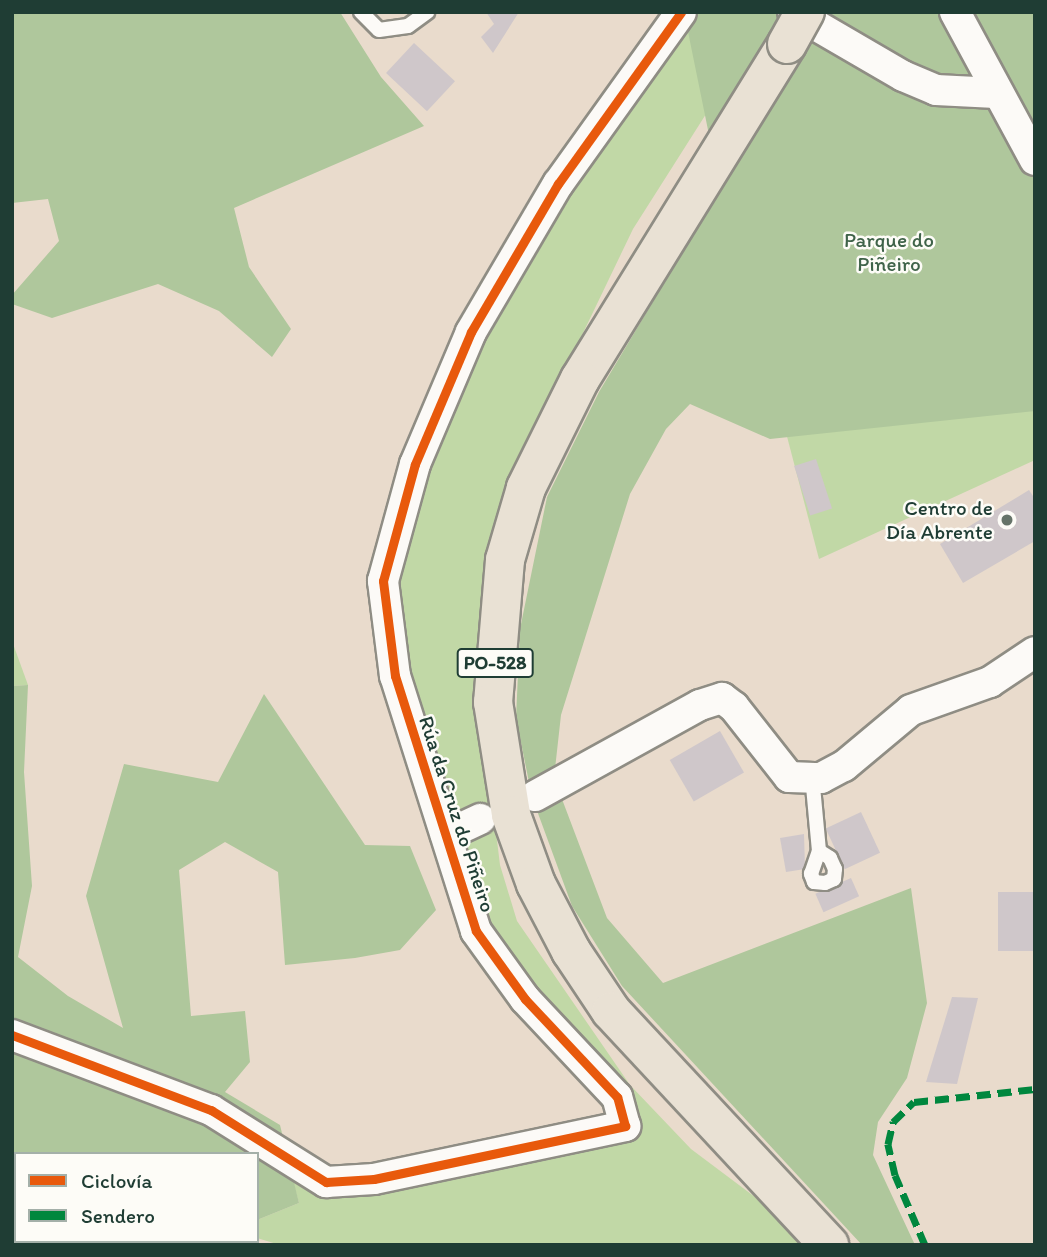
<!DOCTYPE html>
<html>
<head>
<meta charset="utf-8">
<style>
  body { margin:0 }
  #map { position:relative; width:1047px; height:1257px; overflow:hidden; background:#e9dbcc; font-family:Itim,sans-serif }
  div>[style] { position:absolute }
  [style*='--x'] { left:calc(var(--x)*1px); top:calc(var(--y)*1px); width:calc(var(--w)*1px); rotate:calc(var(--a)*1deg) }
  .green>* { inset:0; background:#c1d8a6 }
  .forest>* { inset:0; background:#afc79c }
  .building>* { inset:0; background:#cfc7ca; transform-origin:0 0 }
  .roads { filter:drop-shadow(2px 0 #8f8d84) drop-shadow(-2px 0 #8f8d84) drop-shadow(0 2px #8f8d84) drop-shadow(0 -2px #8f8d84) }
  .service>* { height:14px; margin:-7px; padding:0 7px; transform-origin:7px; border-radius:7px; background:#fcfaf7 }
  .minor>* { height:30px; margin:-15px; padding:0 15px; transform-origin:15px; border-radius:15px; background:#fcfaf7 }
  .primary>* { height:38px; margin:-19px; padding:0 19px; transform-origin:19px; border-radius:19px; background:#e9e1d4 }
  .trunk>* { height:38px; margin:-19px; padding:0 19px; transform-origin:19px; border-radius:19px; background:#e9e1d4 }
  .bridges { filter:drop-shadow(2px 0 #8f8d84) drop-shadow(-2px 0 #8f8d84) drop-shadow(0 2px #8f8d84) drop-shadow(0 -2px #8f8d84) }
  .primary-bridge>* { height:38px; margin:-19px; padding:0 19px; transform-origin:19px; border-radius:19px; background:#e9e1d4 }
  .quiet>* { height:7px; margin-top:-3.5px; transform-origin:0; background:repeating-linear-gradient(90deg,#00873e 0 14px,transparent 0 21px) }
  .cycleway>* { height:9px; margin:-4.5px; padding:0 4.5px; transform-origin:4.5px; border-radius:4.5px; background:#e8590c }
  .dots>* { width:19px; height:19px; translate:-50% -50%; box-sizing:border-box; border:4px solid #fdfcf7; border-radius:50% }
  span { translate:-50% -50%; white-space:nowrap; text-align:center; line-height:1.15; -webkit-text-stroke:5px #fdfcf7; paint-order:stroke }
  .shield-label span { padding:2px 5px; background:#fdfcf7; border:2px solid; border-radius:5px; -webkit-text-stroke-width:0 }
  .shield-label { font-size:19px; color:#1f3d34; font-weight:700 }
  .park-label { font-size:21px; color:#3f6349 }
  .poi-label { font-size:21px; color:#1f3d34 }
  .right { translate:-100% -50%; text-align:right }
  .street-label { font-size:21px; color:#1f3d34 }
  .frame { position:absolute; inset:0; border:14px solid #1f3d34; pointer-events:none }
  .legend { position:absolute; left:14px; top:1152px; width:245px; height:91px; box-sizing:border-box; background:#fdfcf7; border:2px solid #a4b0a9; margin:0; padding:9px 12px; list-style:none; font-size:21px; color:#1f3d34 }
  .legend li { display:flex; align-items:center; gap:14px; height:35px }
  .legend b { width:35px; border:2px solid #a4b0a9 }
</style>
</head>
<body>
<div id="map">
  <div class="green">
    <div style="clip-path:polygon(688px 12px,769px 15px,633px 229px,534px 435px,488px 574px,476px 668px,500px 865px,517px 921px,630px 1085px,691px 1149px,779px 1215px,802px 1245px,280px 1245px,257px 1238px,257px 1220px,299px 1203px,286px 1156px,326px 1182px,625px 1126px,476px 931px,395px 676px,388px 529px,558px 184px)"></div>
    <div style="clip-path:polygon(725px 199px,1035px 204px,1035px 460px,819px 559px)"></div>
    <div style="clip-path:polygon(12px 641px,28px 685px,12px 686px)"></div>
  </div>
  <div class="forest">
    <div style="clip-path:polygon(12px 12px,340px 12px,381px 77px,424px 126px,234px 208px,249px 267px,291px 329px,272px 357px,219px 311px,158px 284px,52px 318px,12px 304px,12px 295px,59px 241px,48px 199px,12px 203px)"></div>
    <div style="clip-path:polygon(684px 12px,1035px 12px,1035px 411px,770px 439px,690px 404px,666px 429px,630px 494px,561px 715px,554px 778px,607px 918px,663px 983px,911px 888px,927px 1003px,907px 1078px,878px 1122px,873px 1155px,915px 1245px,862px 1245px,622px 986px,572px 906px,532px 797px,516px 718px,520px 629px,547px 497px,599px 392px,720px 189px)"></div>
    <div style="clip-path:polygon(28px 685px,24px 772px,32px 886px,18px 957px,68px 996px,123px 1028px,86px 896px,124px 764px,218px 782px,264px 694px,365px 845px,410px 846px,436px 910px,400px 950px,355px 958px,285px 965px,278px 872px,225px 842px,179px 870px,191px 1016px,245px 1011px,250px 1062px,225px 1092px,280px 1125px,299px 1203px,257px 1220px,257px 1154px,16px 1154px,16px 1161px,12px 1160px,12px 686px)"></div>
  </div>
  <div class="building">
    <div style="clip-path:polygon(486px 12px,519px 12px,493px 53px,481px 37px,494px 24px)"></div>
    <div style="left:414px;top:43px;width:56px;height:41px;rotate:43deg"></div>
    <div style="left:816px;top:459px;width:52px;height:23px;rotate:72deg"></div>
    <div style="clip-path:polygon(1029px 490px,1035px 499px,1035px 541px,963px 583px,940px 544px)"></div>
    <div style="left:720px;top:731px;width:48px;height:58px;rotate:60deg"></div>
    <div style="left:861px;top:812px;width:45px;height:39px;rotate:65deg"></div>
    <div style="clip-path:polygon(804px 834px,805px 869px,786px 872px,780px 838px)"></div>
    <div style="left:851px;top:878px;width:20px;height:39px;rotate:66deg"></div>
    <div style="left:998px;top:892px;width:37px;height:59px"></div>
    <div style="clip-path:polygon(952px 997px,978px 998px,957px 1084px,926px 1082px)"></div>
  </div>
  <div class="roads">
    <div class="service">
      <div style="--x:361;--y:12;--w:25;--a:45"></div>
      <div style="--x:379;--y:30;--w:29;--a:-8"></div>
      <div style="--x:408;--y:26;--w:24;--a:-36"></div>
      <div style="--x:819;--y:851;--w:13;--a:32"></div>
      <div style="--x:830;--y:858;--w:12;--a:66"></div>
      <div style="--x:835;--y:869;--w:10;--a:96"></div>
      <div style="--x:834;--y:879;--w:10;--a:156"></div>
      <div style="--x:825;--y:883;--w:11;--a:-175"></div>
      <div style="--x:814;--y:882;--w:9;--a:-111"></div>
      <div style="--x:811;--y:874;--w:24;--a:-71"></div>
      <div style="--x:819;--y:851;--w:65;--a:-95.3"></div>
      <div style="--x:813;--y:786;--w:10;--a:-45"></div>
    </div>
    <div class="minor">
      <div style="--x:793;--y:12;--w:127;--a:30.2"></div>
      <div style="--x:903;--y:76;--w:36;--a:23"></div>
      <div style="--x:936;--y:90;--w:60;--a:2.9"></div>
      <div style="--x:955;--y:12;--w:168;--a:61.6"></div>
      <div style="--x:535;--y:796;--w:188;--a:-28.9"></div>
      <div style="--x:700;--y:705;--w:23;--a:-18"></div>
      <div style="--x:722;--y:698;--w:15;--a:37"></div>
      <div style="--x:734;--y:707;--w:89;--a:51.8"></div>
      <div style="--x:789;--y:777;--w:32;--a:2"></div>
      <div style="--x:821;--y:778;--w:26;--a:-28"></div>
      <div style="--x:844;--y:766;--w:87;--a:-39.9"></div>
      <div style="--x:911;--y:710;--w:84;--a:-19.5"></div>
      <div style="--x:990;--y:682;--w:54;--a:-33.7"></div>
      <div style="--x:446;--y:835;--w:38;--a:-25"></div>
      <div style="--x:12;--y:1035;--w:213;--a:20.7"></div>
      <div style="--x:211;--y:1110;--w:136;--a:32.1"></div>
      <div style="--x:326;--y:1182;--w:48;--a:-3.6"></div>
      <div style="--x:374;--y:1179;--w:257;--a:-11.9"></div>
      <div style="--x:625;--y:1126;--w:30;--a:-105"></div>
      <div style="--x:617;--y:1097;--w:134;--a:-133.2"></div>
      <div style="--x:525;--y:999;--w:84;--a:-125.8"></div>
      <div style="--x:476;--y:931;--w:268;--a:-107.6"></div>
      <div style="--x:395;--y:676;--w:96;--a:-97.2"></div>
      <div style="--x:383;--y:581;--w:121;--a:-74.7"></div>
      <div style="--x:415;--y:464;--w:143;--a:-67"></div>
      <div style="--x:471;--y:332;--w:172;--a:-59.6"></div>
      <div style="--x:558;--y:184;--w:211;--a:-54.4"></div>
    </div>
    <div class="primary">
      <div style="--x:787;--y:44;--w:394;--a:121.7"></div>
      <div style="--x:580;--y:379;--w:122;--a:116.4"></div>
      <div style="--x:526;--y:488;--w:75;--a:106.3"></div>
      <div style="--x:505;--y:560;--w:143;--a:94.8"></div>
      <div style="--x:493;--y:702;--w:114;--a:80.9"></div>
      <div style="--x:511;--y:815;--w:73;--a:70.1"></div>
      <div style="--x:536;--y:884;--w:76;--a:62.4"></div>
      <div style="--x:571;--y:951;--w:72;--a:56.3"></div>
      <div style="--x:611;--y:1011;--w:320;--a:47"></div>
    </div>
    <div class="trunk">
      <div style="--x:12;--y:1214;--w:4;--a:0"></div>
      <div style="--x:130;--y:1241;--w:13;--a:18"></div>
    </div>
  </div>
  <div class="bridges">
    <div class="primary-bridge">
      <div style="--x:787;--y:44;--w:37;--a:-61"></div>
    </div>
  </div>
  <div class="quiet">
    <div style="--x:925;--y:1245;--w:76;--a:-113.2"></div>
    <div style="--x:895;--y:1175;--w:32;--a:-103"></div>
    <div style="--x:888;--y:1144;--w:23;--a:-77"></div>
    <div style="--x:893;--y:1122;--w:29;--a:-44"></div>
    <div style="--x:914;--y:1102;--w:122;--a:-6.1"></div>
  </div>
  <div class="cycleway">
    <div style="--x:12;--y:1035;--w:213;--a:20.7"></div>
    <div style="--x:211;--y:1110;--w:136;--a:32.1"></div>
    <div style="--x:326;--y:1182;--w:48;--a:-3.6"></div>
    <div style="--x:374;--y:1179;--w:257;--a:-11.9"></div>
    <div style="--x:625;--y:1126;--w:30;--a:-105"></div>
    <div style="--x:617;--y:1097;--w:134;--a:-133.2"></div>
    <div style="--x:525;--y:999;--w:84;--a:-125.8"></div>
    <div style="--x:476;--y:931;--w:268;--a:-107.6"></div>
    <div style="--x:395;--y:676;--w:96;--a:-97.2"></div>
    <div style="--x:383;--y:581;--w:121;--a:-74.7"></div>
    <div style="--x:415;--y:464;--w:143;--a:-67"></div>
    <div style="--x:471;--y:332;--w:172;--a:-59.6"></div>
    <div style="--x:558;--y:184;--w:211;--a:-54.4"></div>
  </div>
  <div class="dots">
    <div style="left:1007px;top:520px;background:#667469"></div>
  </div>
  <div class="shield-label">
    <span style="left:495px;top:663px">PO-528</span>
  </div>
  <div class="park-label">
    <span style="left:889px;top:252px">Parque do<br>Piñeiro</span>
  </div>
  <div class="poi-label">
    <span class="right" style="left:993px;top:520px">Centro de<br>Día Abrente</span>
  </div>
  <div class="street-label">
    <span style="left:457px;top:814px;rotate:72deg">Rúa da Cruz do Piñeiro</span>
  </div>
  <div class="frame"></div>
  <ul class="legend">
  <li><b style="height:9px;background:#e8590c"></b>Ciclovía</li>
  <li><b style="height:9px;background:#00873e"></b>Sendero</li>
  </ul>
</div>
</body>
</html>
